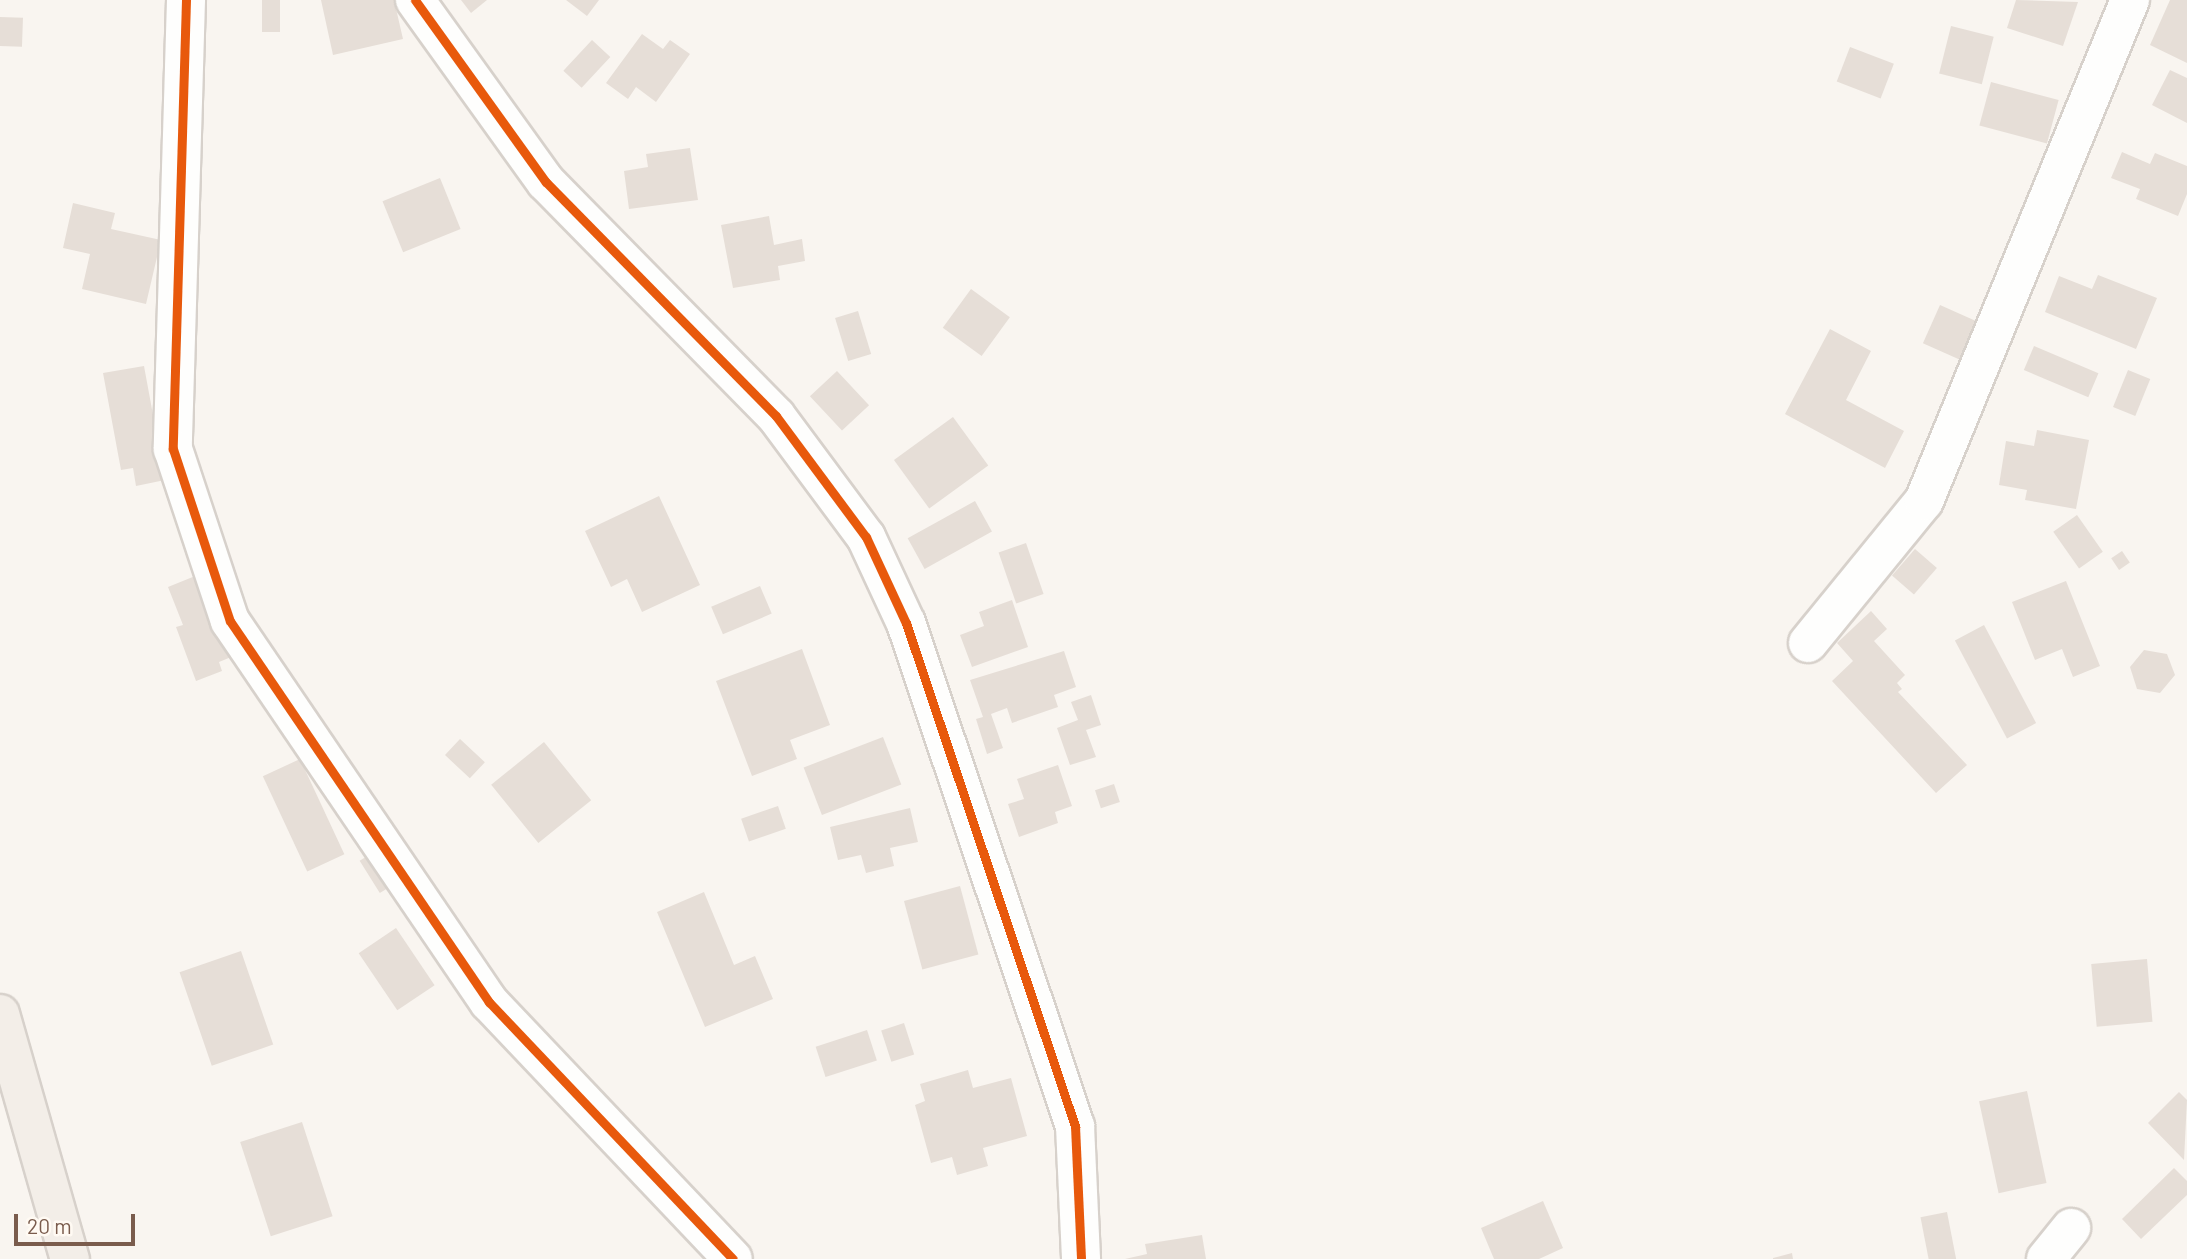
<!DOCTYPE html>
<html>
<head>
<meta charset="utf-8">
<style>
  body { margin:0 }
  #map { position:relative; width:2187px; height:1259px; overflow:hidden; background:#f9f5f0; font-family:Barlow,sans-serif }
  div>[style] { position:absolute }
  [style*='--x'] { left:calc(var(--x)*1px); top:calc(var(--y)*1px); width:calc(var(--w)*1px); rotate:calc(var(--a)*1deg) }
  .building>* { inset:0; background:#e6ded7; transform-origin:0 0 }
  .roads { filter:drop-shadow(2px 0 #d7d1cb) drop-shadow(-2px 0 #d7d1cb) drop-shadow(0 2px #d7d1cb) drop-shadow(0 -2px #d7d1cb) }
  .street>* { height:38px; margin:-19px; padding:0 19px; transform-origin:19px; border-radius:19px; background:#fefefd }
  .primary>* { height:38px; margin:-19px; padding:0 19px; transform-origin:19px; border-radius:19px; background:#f3eee8 }
  .cycleway>* { height:9px; margin:-4.5px; padding:0 4.5px; transform-origin:4.5px; border-radius:4.5px; background:#e8590c }
  span { translate:-50% -50%; white-space:nowrap; text-align:center; line-height:1.15; -webkit-text-stroke:7px #fffaf3; paint-order:stroke }
  .scale { position:absolute; left:14px; top:1214px; width:121px; height:32px; box-sizing:border-box; border:4px solid #7a5c4d; border-top:0; padding-left:9px; font-size:21px; line-height:24px; white-space:nowrap; color:#7a5c4d; -webkit-text-stroke:5px #fffaf3; paint-order:stroke }
</style>
</head>
<body>
<div id="map">
  <div class="building">
    <div style="left:262px;top:0;width:18px;height:32px"></div>
    <div style="clip-path:polygon(321px 0,394px 0,403px 39px,333px 55px)"></div>
    <div style="clip-path:polygon(461px 0,487px 0,471px 13px)"></div>
    <div style="clip-path:polygon(566px 0,599px 0,587px 16px)"></div>
    <div style="clip-path:polygon(2016px 0,2078px 2px,2063px 46px,2007px 28px)"></div>
    <div style="clip-path:polygon(2170px 0,2187px 0,2187px 63px,2150px 45px)"></div>
    <div style="left:0;top:17px;width:23px;height:29px;rotate:2deg"></div>
    <div style="left:1951px;top:26px;width:44px;height:49px;rotate:14deg"></div>
    <div style="clip-path:polygon(642px 34px,663px 49px,670px 40px,690px 54px,656px 102px,636px 87px,628px 99px,606px 83px)"></div>
    <div style="left:592px;top:40px;width:25px;height:42px;rotate:43deg"></div>
    <div style="left:1850px;top:47px;width:47px;height:37px;rotate:21deg"></div>
    <div style="clip-path:polygon(2170px 70px,2187px 78px,2187px 123px,2152px 105px)"></div>
    <div style="left:1991px;top:82px;width:70px;height:45px;rotate:15deg"></div>
    <div style="clip-path:polygon(690px 148px,698px 200px,629px 209px,624px 171px,648px 167px,646px 154px)"></div>
    <div style="clip-path:polygon(2122px 152px,2150px 164px,2155px 153px,2187px 166px,2187px 194px,2178px 216px,2136px 199px,2140px 189px,2111px 178px)"></div>
    <div style="left:440px;top:178px;width:55px;height:62px;rotate:68deg"></div>
    <div style="clip-path:polygon(73px 203px,115px 213px,111px 229px,161px 240px,146px 304px,82px 289px,90px 254px,63px 248px)"></div>
    <div style="clip-path:polygon(769px 216px,774px 245px,802px 239px,805px 261px,778px 266px,780px 280px,733px 288px,721px 225px)"></div>
    <div style="clip-path:polygon(2098px 275px,2157px 298px,2136px 349px,2045px 312px,2059px 276px,2092px 289px)"></div>
    <div style="left:971px;top:289px;width:48px;height:48px;rotate:36deg"></div>
    <div style="left:1940px;top:305px;width:51px;height:42px;rotate:24deg"></div>
    <div style="left:858px;top:311px;width:45px;height:24px;rotate:73deg"></div>
    <div style="clip-path:polygon(1830px 329px,1871px 351px,1846px 400px,1904px 431px,1885px 468px,1785px 414px)"></div>
    <div style="left:2034px;top:346px;width:70px;height:26px;rotate:23deg"></div>
    <div style="clip-path:polygon(144px 366px,165px 480px,136px 486px,133px 468px,121px 470px,103px 373px)"></div>
    <div style="left:2128px;top:370px;width:24px;height:40px;rotate:22deg"></div>
    <div style="left:837px;top:371px;width:47px;height:37px;rotate:47deg"></div>
    <div style="left:953px;top:417px;width:60px;height:73px;rotate:54deg"></div>
    <div style="clip-path:polygon(2037px 430px,2089px 440px,2076px 509px,2025px 500px,2027px 490px,1999px 485px,2006px 441px,2034px 446px)"></div>
    <div style="clip-path:polygon(659px 496px,700px 585px,642px 612px,627px 579px,611px 587px,585px 531px)"></div>
    <div style="left:975px;top:501px;width:35px;height:77px;rotate:61deg"></div>
    <div style="left:2077px;top:515px;width:45px;height:29px;rotate:55deg"></div>
    <div style="left:1026px;top:543px;width:54px;height:29px;rotate:71deg"></div>
    <div style="left:1915px;top:549px;width:29px;height:35px;rotate:41deg"></div>
    <div style="left:2122px;top:551px;width:14px;height:13px;rotate:56deg"></div>
    <div style="clip-path:polygon(205px 572px,236px 655px,219px 662px,222px 671px,196px 681px,176px 627px,183px 625px,168px 587px)"></div>
    <div style="clip-path:polygon(2066px 581px,2100px 666px,2073px 677px,2062px 649px,2035px 660px,2012px 602px)"></div>
    <div style="left:760px;top:586px;width:30px;height:53px;rotate:67deg"></div>
    <div style="clip-path:polygon(1012px 600px,1028px 647px,972px 667px,960px 635px,984px 626px,979px 612px)"></div>
    <div style="clip-path:polygon(1871px 611px,1887px 629px,1874px 641px,1905px 675px,1897px 683px,1902px 689px,1898px 692px,1967px 765px,1936px 793px,1832px 681px,1853px 661px,1837px 643px)"></div>
    <div style="left:1984px;top:625px;width:111px;height:33px;rotate:62deg"></div>
    <div style="clip-path:polygon(802px 649px,830px 725px,790px 740px,797px 759px,752px 776px,716px 681px)"></div>
    <div style="clip-path:polygon(2144px 650px,2167px 654px,2175px 675px,2160px 693px,2137px 689px,2130px 667px)"></div>
    <div style="clip-path:polygon(1064px 651px,1076px 687px,1054px 695px,1058px 707px,1012px 723px,1007px 708px,991px 714px,1003px 748px,987px 754px,976px 719px,983px 717px,970px 680px)"></div>
    <div style="clip-path:polygon(1091px 695px,1101px 725px,1086px 730px,1096px 757px,1070px 765px,1057px 728px,1078px 720px,1071px 702px)"></div>
    <div style="left:883px;top:737px;width:51px;height:85px;rotate:69deg"></div>
    <div style="left:460px;top:739px;width:34px;height:22px;rotate:43deg"></div>
    <div style="left:544px;top:742px;width:75px;height:68px;rotate:51deg"></div>
    <div style="left:300px;top:759px;width:105px;height:41px;rotate:65deg"></div>
    <div style="clip-path:polygon(1058px 765px,1072px 806px,1055px 812px,1058px 823px,1019px 837px,1008px 804px,1024px 799px,1017px 779px)"></div>
    <div style="left:1114px;top:784px;width:19px;height:20px;rotate:72deg"></div>
    <div style="left:778px;top:806px;width:24px;height:39px;rotate:71deg"></div>
    <div style="clip-path:polygon(910px 808px,918px 842px,890px 848px,894px 866px,866px 873px,861px 855px,838px 860px,830px 827px)"></div>
    <div style="left:369px;top:855px;width:38px;height:11px;rotate:58deg"></div>
    <div style="left:960px;top:886px;width:71px;height:58px;rotate:75deg"></div>
    <div style="clip-path:polygon(704px 892px,734px 965px,755px 956px,773px 999px,705px 1027px,657px 912px)"></div>
    <div style="left:396px;top:928px;width:69px;height:45px;rotate:56deg"></div>
    <div style="left:241px;top:951px;width:99px;height:65px;rotate:71deg"></div>
    <div style="left:2147px;top:959px;width:63px;height:56px;rotate:85deg"></div>
    <div style="left:904px;top:1023px;width:33px;height:24px;rotate:72deg"></div>
    <div style="left:867px;top:1030px;width:32px;height:54px;rotate:72deg"></div>
    <div style="clip-path:polygon(968px 1070px,973px 1088px,1011px 1078px,1027px 1136px,983px 1148px,988px 1166px,957px 1175px,952px 1157px,931px 1163px,915px 1105px,925px 1101px,920px 1084px)"></div>
    <div style="left:2027px;top:1091px;width:94px;height:49px;rotate:78deg"></div>
    <div style="clip-path:polygon(2179px 1092px,2187px 1100px,2184px 1160px,2148px 1123px)"></div>
    <div style="left:302px;top:1122px;width:99px;height:65px;rotate:72deg"></div>
    <div style="clip-path:polygon(2174px 1168px,2187px 1181px,2187px 1195px,2141px 1239px,2122px 1219px)"></div>
    <div style="clip-path:polygon(1543px 1201px,1563px 1248px,1539px 1259px,1494px 1259px,1481px 1228px)"></div>
    <div style="left:1947px;top:1212px;width:48px;height:27px;rotate:79deg"></div>
    <div style="clip-path:polygon(1202px 1235px,1206px 1259px,1125px 1259px,1147px 1254px,1145px 1244px)"></div>
    <div style="clip-path:polygon(1792px 1253px,1793px 1259px,1773px 1259px,1773px 1258px)"></div>
  </div>
  <div class="roads">
    <div class="street">
      <div style="--x:186;--y:0;--w:449;--a:91.7"></div>
      <div style="--x:173;--y:449;--w:181;--a:71.7"></div>
      <div style="--x:230;--y:621;--w:461;--a:55.8"></div>
      <div style="--x:489;--y:1002;--w:354;--a:46.5"></div>
      <div style="--x:415;--y:0;--w:224;--a:54.3"></div>
      <div style="--x:546;--y:182;--w:328;--a:45.5"></div>
      <div style="--x:776;--y:416;--w:151;--a:53.4"></div>
      <div style="--x:866;--y:537;--w:95;--a:65.1"></div>
      <div style="--x:906;--y:623;--w:531;--a:71.43"></div>
      <div style="--x:1075;--y:1126;--w:133;--a:87.4"></div>
      <div style="--x:1808;--y:643;--w:183;--a:-50.8"></div>
      <div style="--x:1924;--y:501;--w:542;--a:-67.65"></div>
      <div style="--x:2046;--y:1259;--w:40;--a:-51"></div>
    </div>
    <div class="primary">
      <div style="--x:0;--y:1014;--w:255;--a:74.1"></div>
    </div>
  </div>
  <div class="cycleway">
    <div style="--x:186;--y:0;--w:449;--a:91.7"></div>
    <div style="--x:173;--y:449;--w:181;--a:71.7"></div>
    <div style="--x:230;--y:621;--w:461;--a:55.8"></div>
    <div style="--x:489;--y:1002;--w:354;--a:46.5"></div>
    <div style="--x:415;--y:0;--w:224;--a:54.3"></div>
    <div style="--x:546;--y:182;--w:328;--a:45.5"></div>
    <div style="--x:776;--y:416;--w:151;--a:53.4"></div>
    <div style="--x:866;--y:537;--w:95;--a:65.1"></div>
    <div style="--x:906;--y:623;--w:531;--a:71.43"></div>
    <div style="--x:1075;--y:1126;--w:133;--a:87.4"></div>
  </div>
  <div class="scale">20 m</div>
</div>
</body>
</html>
